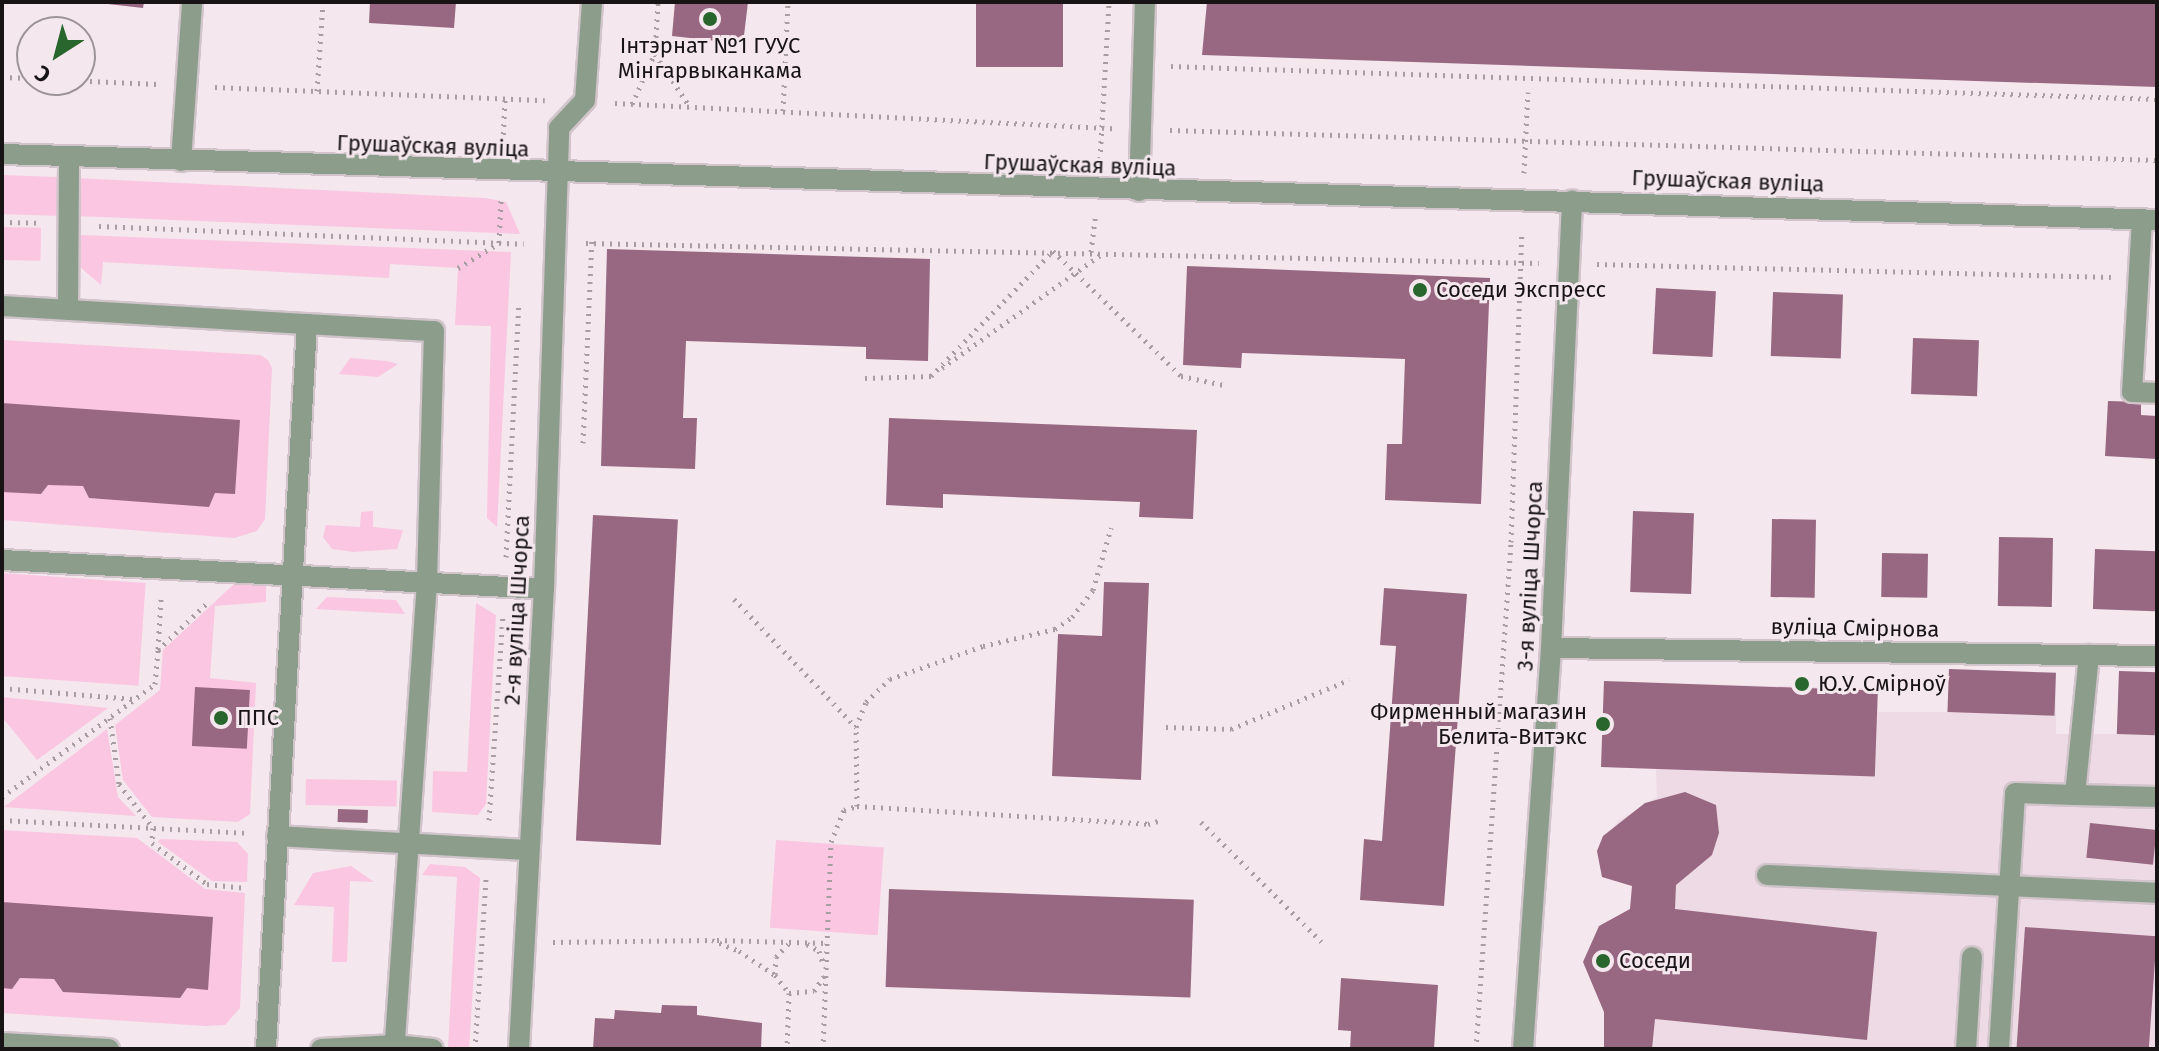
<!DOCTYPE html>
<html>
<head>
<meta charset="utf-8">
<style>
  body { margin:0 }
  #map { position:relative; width:2159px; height:1051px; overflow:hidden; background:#f4e7ed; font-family:"Fira Sans",sans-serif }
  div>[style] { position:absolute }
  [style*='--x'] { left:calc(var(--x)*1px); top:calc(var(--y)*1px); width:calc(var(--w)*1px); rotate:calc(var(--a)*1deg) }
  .built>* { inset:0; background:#eedae4 }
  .green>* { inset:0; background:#fac6e1; transform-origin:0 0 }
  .building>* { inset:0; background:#986882; transform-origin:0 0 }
  .path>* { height:5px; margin-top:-2.5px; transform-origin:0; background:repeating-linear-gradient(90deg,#a89ea2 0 2px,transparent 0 8px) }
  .roads { filter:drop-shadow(2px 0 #d1c5cb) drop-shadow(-2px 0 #d1c5cb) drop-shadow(0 2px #d1c5cb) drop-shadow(0 -2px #d1c5cb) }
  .minor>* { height:20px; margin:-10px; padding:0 10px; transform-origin:10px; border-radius:10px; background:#8c9d8c }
  .dots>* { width:22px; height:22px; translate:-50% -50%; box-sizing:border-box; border:4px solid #f4e7ed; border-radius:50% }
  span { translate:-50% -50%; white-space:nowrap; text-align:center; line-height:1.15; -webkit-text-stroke:6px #f4e7ed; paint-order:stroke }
  .poi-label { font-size:22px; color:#181416 }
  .left { translate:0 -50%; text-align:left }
  .right { translate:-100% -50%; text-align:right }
  .street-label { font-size:22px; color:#181416 }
  .frame { position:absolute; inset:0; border:4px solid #181416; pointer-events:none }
  .north { position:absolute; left:16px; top:16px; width:80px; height:80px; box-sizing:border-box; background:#f4e7ed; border:2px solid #9c9397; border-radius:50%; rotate:216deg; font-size:22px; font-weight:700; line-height:32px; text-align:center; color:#181416 }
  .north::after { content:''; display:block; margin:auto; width:28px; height:36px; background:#28662e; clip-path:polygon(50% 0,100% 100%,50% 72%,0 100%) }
</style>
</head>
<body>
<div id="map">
  <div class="built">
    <div style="clip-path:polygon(1949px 669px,2056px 673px,2056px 734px,2117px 734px,2119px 671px,2157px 672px,2157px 1049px,1604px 1049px,1604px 1012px,1584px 962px,1599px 926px,1630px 909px,1632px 886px,1602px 877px,1597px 851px,1618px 821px,1657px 797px,1656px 769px,1602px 767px,1604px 681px,1878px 689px,1878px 712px,1947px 712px)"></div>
  </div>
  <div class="green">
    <div style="left:2px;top:175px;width:61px;height:39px;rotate:2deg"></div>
    <div style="clip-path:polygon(76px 178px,485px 198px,506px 202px,520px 234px,75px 216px)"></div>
    <div style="left:2px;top:227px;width:39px;height:33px;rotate:1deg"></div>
    <div style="clip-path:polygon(81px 235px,511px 252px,497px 527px,487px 518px,491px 326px,455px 325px,458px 268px,390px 264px,389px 278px,103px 262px,101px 285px,80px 267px)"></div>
    <div style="clip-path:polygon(2px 340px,260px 355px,268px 360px,272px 368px,265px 519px,257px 531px,234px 538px,2px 520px)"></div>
    <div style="clip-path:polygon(350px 358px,387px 361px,398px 364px,378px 377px,339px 374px)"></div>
    <div style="clip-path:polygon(373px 511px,373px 527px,403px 530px,397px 549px,353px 552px,332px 549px,323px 537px,326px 525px,360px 527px,361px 512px)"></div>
    <div style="left:2px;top:573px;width:144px;height:103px;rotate:4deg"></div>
    <div style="clip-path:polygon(234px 584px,266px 586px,266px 602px,215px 606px,210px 678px,256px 683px,250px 814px,238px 822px,152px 817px,123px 780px,115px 725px,160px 690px,163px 650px)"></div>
    <div style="clip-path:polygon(327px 597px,396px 600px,405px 614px,316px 609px)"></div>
    <div style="clip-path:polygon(476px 603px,496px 615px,486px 804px,478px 815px,432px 812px,433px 771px,467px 772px)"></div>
    <div style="clip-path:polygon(2px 697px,108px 708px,37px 760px,2px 717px)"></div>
    <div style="clip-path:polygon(107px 729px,118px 797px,136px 816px,4px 807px)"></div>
    <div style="left:306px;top:779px;width:91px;height:26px;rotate:1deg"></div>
    <div style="clip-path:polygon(2px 830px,137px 838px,205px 889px,245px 893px,240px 1008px,225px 1025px,206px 1026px,2px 1013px)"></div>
    <div style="clip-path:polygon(161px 839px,237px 842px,248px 854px,247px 882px,212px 881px,158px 842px)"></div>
    <div style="left:776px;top:840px;width:108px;height:88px;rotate:4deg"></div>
    <div style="clip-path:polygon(430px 864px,465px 867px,480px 878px,469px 1049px,448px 1049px,457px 877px,422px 875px)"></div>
    <div style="clip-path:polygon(351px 866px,374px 882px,350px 881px,347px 962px,332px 962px,334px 907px,294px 905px,313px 873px)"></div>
  </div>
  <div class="building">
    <div style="clip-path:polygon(90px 2px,144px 2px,143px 8px)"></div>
    <div style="clip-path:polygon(370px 2px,456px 2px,454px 28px,369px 23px)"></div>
    <div style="clip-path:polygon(675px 2px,748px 2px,743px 44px,672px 36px)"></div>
    <div style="left:976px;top:2px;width:87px;height:65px"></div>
    <div style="clip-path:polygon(1207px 2px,2157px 2px,2157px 87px,1202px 55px)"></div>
    <div style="clip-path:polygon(607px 249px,930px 259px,928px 361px,866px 359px,866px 347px,686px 341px,683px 418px,697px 418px,695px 469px,601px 466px)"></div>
    <div style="clip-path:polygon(1187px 266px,1490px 278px,1481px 504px,1385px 500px,1387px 444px,1402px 444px,1405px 359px,1242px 353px,1241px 368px,1183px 365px)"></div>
    <div style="left:1656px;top:288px;width:60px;height:66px;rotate:3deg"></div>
    <div style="left:1773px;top:292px;width:70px;height:64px;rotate:2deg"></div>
    <div style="left:1913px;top:338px;width:66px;height:56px;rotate:2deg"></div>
    <div style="clip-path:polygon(2108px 401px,2141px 402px,2141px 415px,2157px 416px,2157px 459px,2105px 456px)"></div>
    <div style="clip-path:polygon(2px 403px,240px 420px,235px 494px,215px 493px,209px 507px,89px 498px,83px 486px,48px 485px,41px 494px,2px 492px)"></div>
    <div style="clip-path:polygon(889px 418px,1197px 430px,1193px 519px,1139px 517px,1140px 502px,1036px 498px,943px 494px,943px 508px,886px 505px)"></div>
    <div style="left:1633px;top:511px;width:61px;height:81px;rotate:2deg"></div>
    <div style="left:593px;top:515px;width:85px;height:326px;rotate:3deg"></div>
    <div style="left:1772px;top:519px;width:44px;height:78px;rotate:1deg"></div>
    <div style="left:1999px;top:537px;width:54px;height:69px;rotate:1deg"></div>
    <div style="left:2095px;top:549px;width:62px;height:60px;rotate:2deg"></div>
    <div style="left:1882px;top:553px;width:46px;height:44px;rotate:1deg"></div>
    <div style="clip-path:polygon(1104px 582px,1149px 583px,1141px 780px,1052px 776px,1058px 634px,1102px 636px)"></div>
    <div style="clip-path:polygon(1384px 588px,1467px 594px,1444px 906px,1360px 900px,1364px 839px,1382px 841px,1396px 646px,1380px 645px)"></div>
    <div style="left:1949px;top:669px;width:107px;height:43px;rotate:2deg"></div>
    <div style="left:2119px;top:671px;width:38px;height:63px;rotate:2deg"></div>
    <div style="left:1604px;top:681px;width:274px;height:86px;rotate:2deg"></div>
    <div style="left:195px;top:687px;width:55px;height:59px;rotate:3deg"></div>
    <div style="clip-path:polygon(1685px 792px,1716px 805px,1719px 833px,1712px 855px,1676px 885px,1675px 909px,1877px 932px,1867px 1040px,1655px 1019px,1652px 1049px,1604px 1049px,1604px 1012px,1583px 962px,1599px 926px,1630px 909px,1632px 886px,1602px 877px,1597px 851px,1603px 836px,1645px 803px)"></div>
    <div style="left:338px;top:809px;width:30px;height:13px;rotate:2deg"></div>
    <div style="left:2090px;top:823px;width:67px;height:35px;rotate:6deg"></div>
    <div style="left:889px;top:889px;width:305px;height:98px;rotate:2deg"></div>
    <div style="clip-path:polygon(2px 902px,213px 917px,208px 990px,187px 988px,180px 998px,63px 992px,54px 979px,20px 978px,12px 989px,2px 988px)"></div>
    <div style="left:2025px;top:927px;width:132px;height:122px;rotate:4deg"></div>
    <div style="clip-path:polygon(1341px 978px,1438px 985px,1434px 1049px,1350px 1049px,1351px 1031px,1338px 1030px)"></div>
    <div style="clip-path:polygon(662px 1005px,697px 1006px,697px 1015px,762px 1023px,761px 1049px,593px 1049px,595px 1018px,614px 1019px,615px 1010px,661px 1013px)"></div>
  </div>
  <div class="path">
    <div style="--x:655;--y:54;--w:64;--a:56.6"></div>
    <div style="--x:1171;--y:66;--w:987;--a:1.92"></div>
    <div style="--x:2;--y:77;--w:30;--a:2"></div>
    <div style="--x:66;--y:80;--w:91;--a:2.5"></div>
    <div style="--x:215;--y:87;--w:330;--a:2.3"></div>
    <div style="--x:317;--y:91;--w:89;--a:-86.1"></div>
    <div style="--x:615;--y:103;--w:498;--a:2.9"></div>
    <div style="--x:632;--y:104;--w:56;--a:-65.7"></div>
    <div style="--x:655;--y:53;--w:51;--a:-86.6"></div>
    <div style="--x:783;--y:111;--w:109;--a:-87.4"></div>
    <div style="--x:1170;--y:130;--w:987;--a:1.74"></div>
    <div style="--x:503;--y:142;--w:43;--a:-87.3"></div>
    <div style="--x:1100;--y:159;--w:157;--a:-86.7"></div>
    <div style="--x:1524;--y:173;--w:81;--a:-87.2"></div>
    <div style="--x:2;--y:222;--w:39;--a:1"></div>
    <div style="--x:99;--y:226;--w:425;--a:2.4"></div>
    <div style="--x:586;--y:243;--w:953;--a:1.2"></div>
    <div style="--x:1091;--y:252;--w:35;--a:-83"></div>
    <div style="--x:1597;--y:264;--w:514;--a:1.45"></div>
    <div style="--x:458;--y:268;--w:48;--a:-31.4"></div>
    <div style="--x:499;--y:243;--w:43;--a:-87.3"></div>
    <div style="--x:942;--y:368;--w:198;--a:-35.5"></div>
    <div style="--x:865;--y:378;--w:66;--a:-1.7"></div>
    <div style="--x:931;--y:376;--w:175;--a:-45.7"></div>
    <div style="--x:1053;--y:251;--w:179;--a:44.3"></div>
    <div style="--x:1181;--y:376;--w:44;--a:11.8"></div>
    <div style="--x:583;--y:443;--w:203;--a:-87.5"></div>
    <div style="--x:506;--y:557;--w:254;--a:-87.1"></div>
    <div style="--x:734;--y:599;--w:177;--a:46.4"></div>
    <div style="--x:158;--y:649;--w:50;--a:-86.6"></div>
    <div style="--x:2;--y:688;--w:132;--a:4.8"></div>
    <div style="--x:110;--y:718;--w:67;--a:82.2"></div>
    <div style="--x:119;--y:784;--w:56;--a:52.3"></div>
    <div style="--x:153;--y:828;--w:15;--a:94"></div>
    <div style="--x:152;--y:843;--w:69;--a:36.7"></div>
    <div style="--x:207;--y:884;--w:39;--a:6"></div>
    <div style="--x:1166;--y:727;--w:65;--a:1.8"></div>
    <div style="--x:1231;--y:729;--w:128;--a:-22.6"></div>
    <div style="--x:2;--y:797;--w:190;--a:-36.4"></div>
    <div style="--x:155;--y:684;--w:34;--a:-85"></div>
    <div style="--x:158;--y:650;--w:69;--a:-43.8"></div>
    <div style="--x:857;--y:806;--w:292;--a:3.5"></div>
    <div style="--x:1148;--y:824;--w:14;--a:-17"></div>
    <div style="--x:2;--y:820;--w:246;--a:3"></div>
    <div style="--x:489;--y:820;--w:205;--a:-86.1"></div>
    <div style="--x:1201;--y:822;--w:172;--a:44.8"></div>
    <div style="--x:717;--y:940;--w:110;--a:1.6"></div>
    <div style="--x:553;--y:942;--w:159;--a:-0.7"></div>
    <div style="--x:712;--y:940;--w:29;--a:22"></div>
    <div style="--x:739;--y:951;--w:43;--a:33.7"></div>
    <div style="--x:775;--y:975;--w:23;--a:52"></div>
    <div style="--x:789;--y:993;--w:56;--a:92"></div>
    <div style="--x:807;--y:944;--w:14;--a:30"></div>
    <div style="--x:819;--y:951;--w:16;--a:72"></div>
    <div style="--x:775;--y:974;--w:17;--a:-87"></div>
    <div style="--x:776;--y:957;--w:19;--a:-47"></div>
    <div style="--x:789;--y:993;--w:25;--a:-5"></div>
    <div style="--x:814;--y:991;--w:18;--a:-56"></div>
    <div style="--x:475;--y:1049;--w:171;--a:-86.3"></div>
    <div style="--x:823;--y:1049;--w:207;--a:-87.8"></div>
    <div style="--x:831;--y:842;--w:35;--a:-68"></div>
    <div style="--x:844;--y:810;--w:14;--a:-17"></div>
    <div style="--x:857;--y:806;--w:79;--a:-90.7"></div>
    <div style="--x:856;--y:727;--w:27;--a:-68"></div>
    <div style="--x:866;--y:702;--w:33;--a:-44"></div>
    <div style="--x:890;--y:679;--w:99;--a:-19.5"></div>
    <div style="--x:983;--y:646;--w:74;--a:-13.3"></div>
    <div style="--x:1055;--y:629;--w:21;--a:-35"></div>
    <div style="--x:1072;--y:617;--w:34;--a:-52"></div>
    <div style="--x:1093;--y:590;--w:65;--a:-73.8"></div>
    <div style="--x:1476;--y:1049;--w:508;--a:-86.05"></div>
    <div style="--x:1511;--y:542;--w:311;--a:-88"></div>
  </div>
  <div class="roads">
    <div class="minor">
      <div style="--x:2;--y:154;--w:2156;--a:1.75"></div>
      <div style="--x:181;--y:161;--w:159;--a:-86"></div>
      <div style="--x:1139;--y:191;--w:189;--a:-88.2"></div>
      <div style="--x:2142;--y:219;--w:173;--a:93.3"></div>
      <div style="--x:2132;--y:392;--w:25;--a:2"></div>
      <div style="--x:2;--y:306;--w:306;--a:3.4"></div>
      <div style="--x:307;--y:324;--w:726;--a:93.24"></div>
      <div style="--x:68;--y:310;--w:154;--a:-89.6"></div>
      <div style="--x:307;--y:324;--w:127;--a:3.2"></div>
      <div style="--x:434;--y:331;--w:251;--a:91.6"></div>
      <div style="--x:427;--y:582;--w:464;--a:94"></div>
      <div style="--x:395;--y:1045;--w:74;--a:176.9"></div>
      <div style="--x:2;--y:560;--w:543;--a:3.06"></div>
      <div style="--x:1551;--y:648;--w:606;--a:0.76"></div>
      <div style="--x:2075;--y:795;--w:82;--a:1.4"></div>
      <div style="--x:277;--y:836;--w:249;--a:3.2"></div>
      <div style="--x:1767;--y:875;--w:390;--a:2.6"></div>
      <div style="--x:2;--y:1043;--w:107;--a:3.2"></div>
      <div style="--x:395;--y:1045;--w:38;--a:6"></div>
      <div style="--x:519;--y:1049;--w:461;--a:-86.9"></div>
      <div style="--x:544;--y:589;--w:461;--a:-88.1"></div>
      <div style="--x:559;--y:128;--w:38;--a:-47"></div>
      <div style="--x:585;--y:100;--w:98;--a:-85.9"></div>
      <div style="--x:1523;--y:1049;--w:402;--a:-86"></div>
      <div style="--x:1551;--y:648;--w:448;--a:-87.3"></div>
      <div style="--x:1966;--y:1049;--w:92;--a:-86.3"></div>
      <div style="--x:1999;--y:1049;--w:256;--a:-86.4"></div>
      <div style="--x:2015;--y:793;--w:60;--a:1.9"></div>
      <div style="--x:2075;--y:795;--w:141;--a:-84.3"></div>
    </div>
  </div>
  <div class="dots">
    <div style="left:710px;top:19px;background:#28662e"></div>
    <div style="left:1420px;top:290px;background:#28662e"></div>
    <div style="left:1802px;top:684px;background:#28662e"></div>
    <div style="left:221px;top:718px;background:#28662e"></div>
    <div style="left:1603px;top:724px;background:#28662e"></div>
    <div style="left:1603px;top:961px;background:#28662e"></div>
  </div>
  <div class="poi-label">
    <span style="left:710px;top:58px">Інтэрнат №1 ГУУС<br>Мінгарвыканкама</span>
    <span class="left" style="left:1436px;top:290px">Соседи Экспресс</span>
    <span class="left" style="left:1818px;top:684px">Ю.У. Смірноў</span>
    <span class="right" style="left:1587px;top:724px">Фирменный магазин<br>Белита-Витэкс</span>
    <span class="left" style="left:237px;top:718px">ППС</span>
    <span class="left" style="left:1619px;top:961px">Соседи</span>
  </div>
  <div class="street-label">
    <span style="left:433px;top:146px;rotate:2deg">Грушаўская вуліца</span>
    <span style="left:1080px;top:165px;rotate:2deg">Грушаўская вуліца</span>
    <span style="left:1728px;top:181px;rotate:2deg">Грушаўская вуліца</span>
    <span style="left:1530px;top:576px;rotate:-87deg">3-я вуліца Шчорса</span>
    <span style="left:517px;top:610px;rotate:-87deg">2-я вуліца Шчорса</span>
    <span style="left:1855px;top:628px;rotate:1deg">вуліца Смірнова</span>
  </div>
  <div class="frame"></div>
  <div class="north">С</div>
</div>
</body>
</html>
